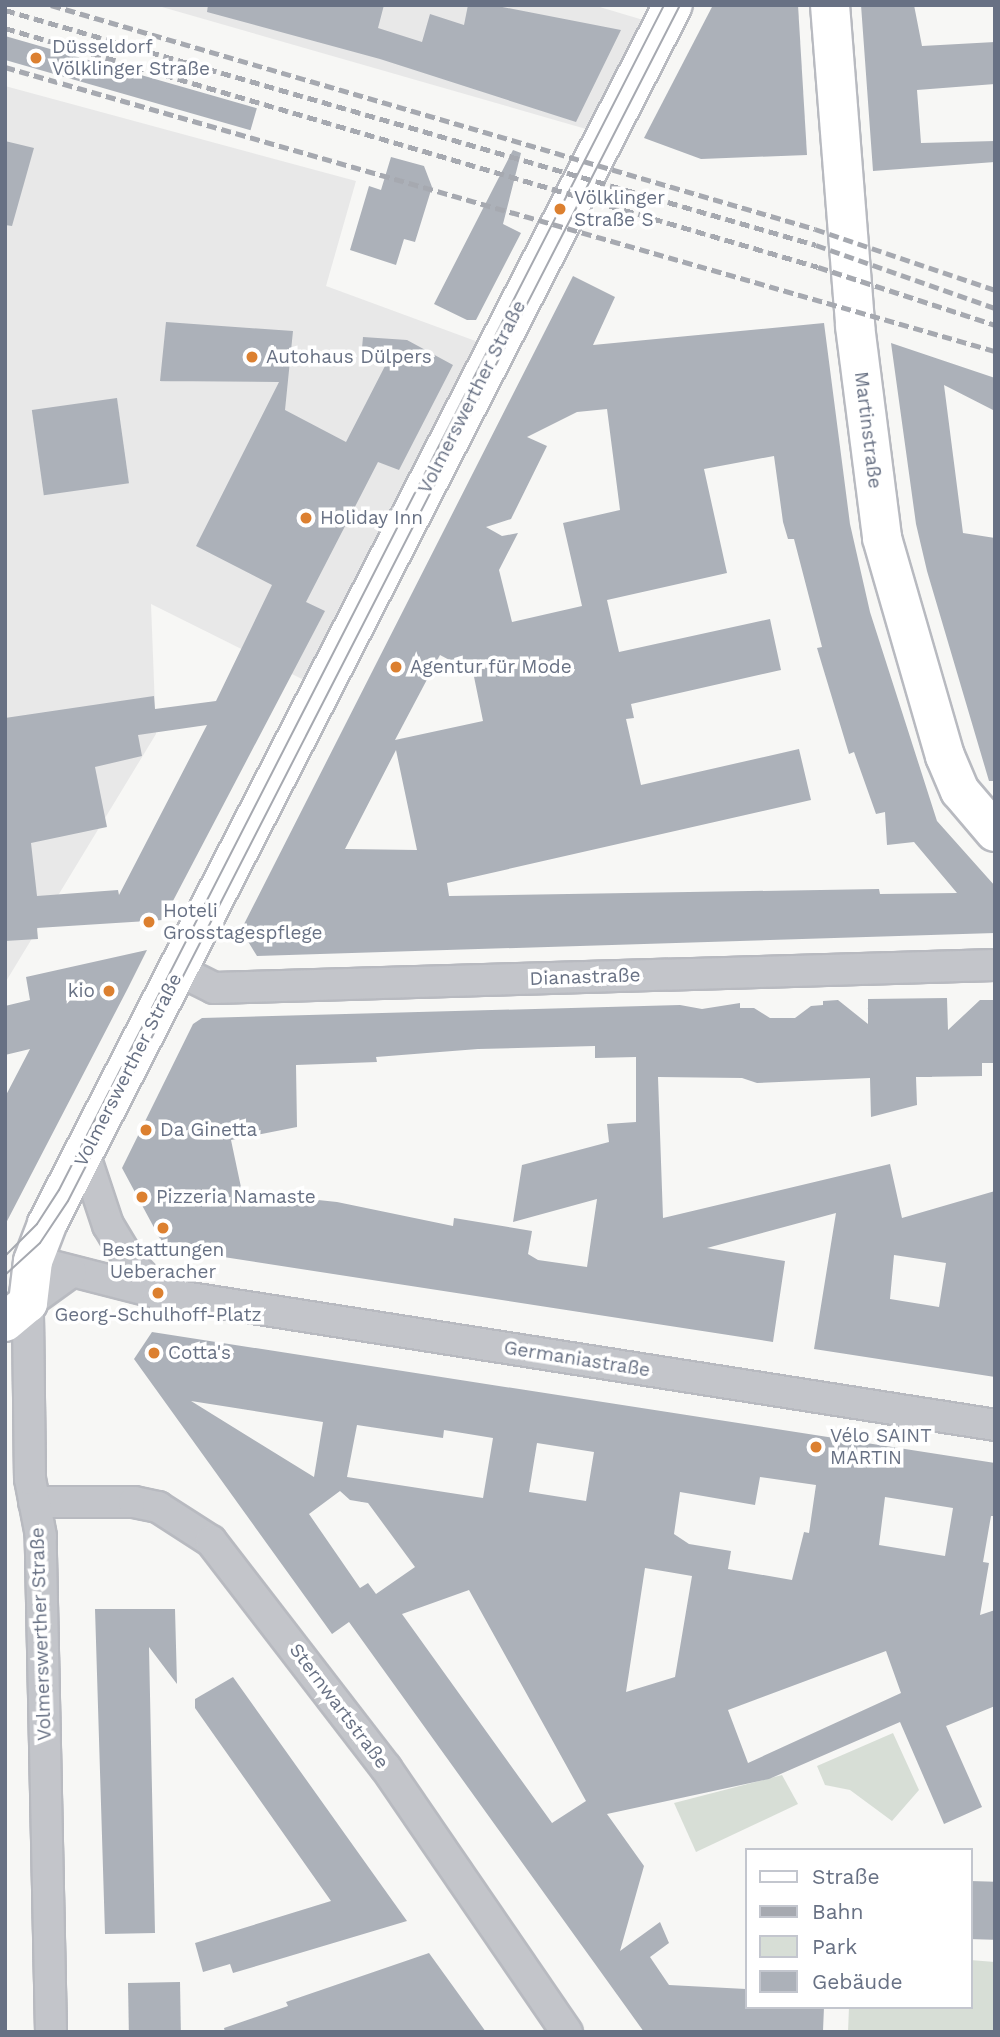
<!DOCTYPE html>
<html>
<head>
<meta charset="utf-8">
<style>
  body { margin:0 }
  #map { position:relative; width:1000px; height:2037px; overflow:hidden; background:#f7f7f5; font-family:"Work Sans",sans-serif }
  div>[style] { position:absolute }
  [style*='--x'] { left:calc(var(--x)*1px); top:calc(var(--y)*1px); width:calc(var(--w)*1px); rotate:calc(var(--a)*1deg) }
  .built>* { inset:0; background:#e8e8e8 }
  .green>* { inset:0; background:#d7ded6 }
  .building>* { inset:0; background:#acb1b9; transform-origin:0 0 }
  .roads { filter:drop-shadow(2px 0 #b8bac0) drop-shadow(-2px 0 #b8bac0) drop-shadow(0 2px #b8bac0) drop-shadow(0 -2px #b8bac0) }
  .street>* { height:30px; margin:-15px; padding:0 15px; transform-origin:15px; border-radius:15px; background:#c3c5ca }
  .secondary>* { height:38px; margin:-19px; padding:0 19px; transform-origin:19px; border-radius:19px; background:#fff }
  .tram>* { height:2px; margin:-1px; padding:0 1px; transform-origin:1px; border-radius:1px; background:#a6a9b0 }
  .rail>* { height:5px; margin-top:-2.5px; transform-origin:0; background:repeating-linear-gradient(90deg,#a6a9b0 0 10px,transparent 0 15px) }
  .dots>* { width:19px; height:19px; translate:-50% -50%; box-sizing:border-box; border:4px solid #fff; border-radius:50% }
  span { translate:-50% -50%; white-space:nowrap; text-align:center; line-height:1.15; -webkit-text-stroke:7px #fff; paint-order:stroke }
  .poi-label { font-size:19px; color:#687184 }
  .left { translate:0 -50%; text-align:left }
  .right { translate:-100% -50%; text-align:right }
  .street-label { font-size:19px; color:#687184 }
  .frame { position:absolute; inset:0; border:7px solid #687184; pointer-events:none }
  .legend { position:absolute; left:745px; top:1848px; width:228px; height:161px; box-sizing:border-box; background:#fff; border:2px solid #c3c6ce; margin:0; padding:9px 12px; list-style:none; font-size:21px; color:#687184 }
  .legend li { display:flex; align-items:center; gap:14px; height:35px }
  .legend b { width:35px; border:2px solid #c3c6ce }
</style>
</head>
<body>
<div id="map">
  <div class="built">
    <div style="clip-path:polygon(155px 5px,593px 5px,650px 22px,593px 131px)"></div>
    <div style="clip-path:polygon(5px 86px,356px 181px,326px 286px,481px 343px,314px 685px,151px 604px,156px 734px,5px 983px)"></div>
  </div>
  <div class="green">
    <div style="clip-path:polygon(893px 1733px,919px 1790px,892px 1821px,850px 1790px,825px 1785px,817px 1766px)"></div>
    <div style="clip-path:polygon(782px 1775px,798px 1804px,696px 1852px,674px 1803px)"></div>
    <div style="clip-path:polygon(970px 1960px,995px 1962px,995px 2032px,848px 2032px,849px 2007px,970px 2007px)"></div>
  </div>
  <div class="building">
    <div style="clip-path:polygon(208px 5px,384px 5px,378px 28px,422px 42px,430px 14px,464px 25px,468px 5px,492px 5px,621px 30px,576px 122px,380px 59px,207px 12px)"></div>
    <div style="clip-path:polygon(713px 5px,798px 5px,807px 155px,701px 159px,644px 138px)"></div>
    <div style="clip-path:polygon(861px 5px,914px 5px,922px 46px,995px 42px,995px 84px,917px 90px,921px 143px,995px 141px,995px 162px,873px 171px)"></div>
    <div style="left:5px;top:36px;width:262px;height:23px;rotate:16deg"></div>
    <div style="clip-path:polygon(5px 141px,34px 148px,12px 226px,5px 225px)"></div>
    <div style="clip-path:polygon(513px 150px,521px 153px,503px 224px,521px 233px,476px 320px,467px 320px,434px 304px)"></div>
    <div style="clip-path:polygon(391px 157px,424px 166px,432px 187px,415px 242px,404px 239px,396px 265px,350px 250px,369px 186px,381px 190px)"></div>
    <div style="clip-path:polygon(evenodd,573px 276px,615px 297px,593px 345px,824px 323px,850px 524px,870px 612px,937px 821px,995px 886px,995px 933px,257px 956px,241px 930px,573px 276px,607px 409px,620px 510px,563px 523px,582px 606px,512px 622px,499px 570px,518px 533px,502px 536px,486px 527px,511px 519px,547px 446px,527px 437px,577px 412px,607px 409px,573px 276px,774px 456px,783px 522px,788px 539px,794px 539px,822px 647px,817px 648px,849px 754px,854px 752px,876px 814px,885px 812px,887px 845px,914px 842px,957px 893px,880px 894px,879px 889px,449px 896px,447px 883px,811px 800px,799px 749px,641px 785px,626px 719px,634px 718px,631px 704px,781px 670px,770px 619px,619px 652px,607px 600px,727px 573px,704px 469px,774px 456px,573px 276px,440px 655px,457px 664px,471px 662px,483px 721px,395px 740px,440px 655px,573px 276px,396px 750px,417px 850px,345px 849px,396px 750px)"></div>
    <div style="clip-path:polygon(evenodd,166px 322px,293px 331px,285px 410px,346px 442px,385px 366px,361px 359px,363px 337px,407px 340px,453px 365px,399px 470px,378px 462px,306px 602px,325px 611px,163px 920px,37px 928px,38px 939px,5px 941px,5px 718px,154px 696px,155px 709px,216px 701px,272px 585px,196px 546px,279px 382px,160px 381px,166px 322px,207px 725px,119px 895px,118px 890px,37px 896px,31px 843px,107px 827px,95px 767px,142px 756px,138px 735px,207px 725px)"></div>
    <div style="clip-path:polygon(891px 343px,995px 378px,995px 411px,944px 385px,963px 533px,995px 538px,995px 781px,989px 781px,927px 571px,916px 524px)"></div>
    <div style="left:117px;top:398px;width:86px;height:86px;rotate:82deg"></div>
    <div style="clip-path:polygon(147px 950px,128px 988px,5px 1225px,5px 1097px,30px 1049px,5px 1055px,5px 1006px,30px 1000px,26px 977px)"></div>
    <div style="clip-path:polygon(evenodd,947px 998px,948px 1030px,980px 1000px,995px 1000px,995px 1063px,982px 1063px,982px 1076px,916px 1077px,917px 1105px,871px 1117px,870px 1078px,757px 1083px,742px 1078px,658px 1077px,663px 1218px,890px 1164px,902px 1218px,995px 1191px,995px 1377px,814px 1349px,836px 1213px,707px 1248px,785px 1261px,773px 1342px,165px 1248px,122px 1168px,193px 1024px,202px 1018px,680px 1005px,702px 1009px,740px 1003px,740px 1008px,754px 1008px,770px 1018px,795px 1018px,811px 1006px,823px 1005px,823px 1001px,838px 1000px,868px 1024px,868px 999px,947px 998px,595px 1046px,595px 1058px,636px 1057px,636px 1122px,607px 1124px,609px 1142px,522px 1165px,513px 1222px,597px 1199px,587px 1267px,538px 1260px,528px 1254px,532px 1231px,454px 1218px,453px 1226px,337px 1202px,242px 1192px,231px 1140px,297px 1127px,296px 1065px,377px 1062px,376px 1057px,478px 1049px,595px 1046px,947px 998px,894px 1255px,946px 1263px,939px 1307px,890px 1299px,894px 1255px)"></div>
    <div style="clip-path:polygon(evenodd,152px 1332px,995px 1463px,995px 1516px,991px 1516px,983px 1562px,989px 1563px,980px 1615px,995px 1610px,995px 1706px,946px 1726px,982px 1807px,944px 1824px,900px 1722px,769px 1779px,607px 1814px,644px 1866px,620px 1951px,660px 1922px,669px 1943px,650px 1957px,669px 1985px,746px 1989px,746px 2007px,824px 2007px,823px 2031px,644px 2032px,349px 1622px,332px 1634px,134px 1359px,152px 1332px,191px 1401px,323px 1422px,314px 1477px,191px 1401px,152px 1332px,357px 1425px,443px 1438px,444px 1430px,493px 1438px,483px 1498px,347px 1477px,357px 1425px,152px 1332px,537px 1443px,594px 1452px,586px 1501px,529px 1492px,537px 1443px,152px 1332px,760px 1477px,816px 1485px,809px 1533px,804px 1532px,792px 1580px,728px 1569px,731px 1551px,689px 1544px,674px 1534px,680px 1492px,755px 1505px,760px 1477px,152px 1332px,340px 1491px,350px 1500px,368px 1503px,415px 1567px,376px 1594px,368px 1583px,360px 1588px,309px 1514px,340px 1491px,152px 1332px,885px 1497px,953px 1508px,945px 1556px,879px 1545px,885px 1497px,152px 1332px,645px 1568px,692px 1576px,675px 1677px,626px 1692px,645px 1568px,152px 1332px,469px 1590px,586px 1801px,552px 1823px,402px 1614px,469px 1590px,152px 1332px,886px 1651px,901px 1693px,748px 1763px,728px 1710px,886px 1651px)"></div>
    <div style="clip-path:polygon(95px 1609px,175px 1609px,177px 1684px,149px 1647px,155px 1933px,105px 1934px)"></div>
    <div style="clip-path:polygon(233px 1677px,372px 1872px,407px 1921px,233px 1973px,230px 1964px,203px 1972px,195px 1943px,331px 1901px,195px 1708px,195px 1699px)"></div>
    <div style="left:970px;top:1881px;width:25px;height:58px;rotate:2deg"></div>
    <div style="clip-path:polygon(429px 1953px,486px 2032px,225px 2032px,224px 2028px,288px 2006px,286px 2002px)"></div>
    <div style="left:180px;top:1982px;width:50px;height:52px;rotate:89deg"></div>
  </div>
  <div class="roads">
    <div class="street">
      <div style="--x:178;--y:970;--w:40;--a:26.6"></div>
      <div style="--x:214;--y:988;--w:781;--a:-1.69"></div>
      <div style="--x:85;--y:1156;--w:73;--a:71.6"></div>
      <div style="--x:108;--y:1225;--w:47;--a:59"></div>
      <div style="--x:132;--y:1265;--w:38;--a:47"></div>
      <div style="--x:33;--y:1261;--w:129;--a:14.4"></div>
      <div style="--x:158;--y:1293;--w:847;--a:8.96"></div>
      <div style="--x:34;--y:1502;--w:100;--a:0"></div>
      <div style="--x:134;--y:1502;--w:25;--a:12"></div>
      <div style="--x:158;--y:1507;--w:63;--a:32.7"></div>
      <div style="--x:211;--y:1541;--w:287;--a:52.4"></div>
      <div style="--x:386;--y:1768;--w:320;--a:55.6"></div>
      <div style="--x:51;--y:2032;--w:496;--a:-91.2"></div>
      <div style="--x:41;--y:1536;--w:58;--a:-100.9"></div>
      <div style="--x:30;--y:1479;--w:176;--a:-90.7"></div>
      <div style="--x:28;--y:1303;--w:53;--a:-35.8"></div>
    </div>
    <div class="secondary">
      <div style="--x:830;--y:5;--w:322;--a:85.5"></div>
      <div style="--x:855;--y:326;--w:214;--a:82.7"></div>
      <div style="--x:882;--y:538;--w:227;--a:73.9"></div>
      <div style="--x:945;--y:756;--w:38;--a:67"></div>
      <div style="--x:960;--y:791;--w:54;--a:49.5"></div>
      <div style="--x:5;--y:1322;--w:30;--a:-40"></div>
      <div style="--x:28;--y:1303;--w:42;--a:-83.2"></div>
      <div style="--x:33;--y:1261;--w:40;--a:-69"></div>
      <div style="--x:47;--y:1224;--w:1370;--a:-62.82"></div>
    </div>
  </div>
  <div class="tram">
    <div style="--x:5;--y:1256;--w:45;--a:-45"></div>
    <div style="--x:37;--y:1224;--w:40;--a:-57.1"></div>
    <div style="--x:59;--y:1190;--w:1331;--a:-62.95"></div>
    <div style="--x:5;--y:1275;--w:47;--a:-42.4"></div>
    <div style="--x:40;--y:1243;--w:50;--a:-56.3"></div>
    <div style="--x:68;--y:1201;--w:1343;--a:-62.9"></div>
  </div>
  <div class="rail">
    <div style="--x:51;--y:5;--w:796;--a:16.34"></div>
    <div style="--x:815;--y:229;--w:190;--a:18.7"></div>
    <div style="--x:5;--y:10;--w:844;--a:16.16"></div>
    <div style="--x:816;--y:245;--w:190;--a:19.4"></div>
    <div style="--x:5;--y:28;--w:847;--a:16.38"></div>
    <div style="--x:818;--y:267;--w:186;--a:18.1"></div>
    <div style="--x:5;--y:67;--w:1030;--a:16.01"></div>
  </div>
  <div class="dots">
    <div style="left:36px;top:58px;background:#dc8030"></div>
    <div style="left:560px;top:209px;background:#dc8030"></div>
    <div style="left:252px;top:357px;background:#dc8030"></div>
    <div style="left:306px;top:518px;background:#dc8030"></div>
    <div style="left:396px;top:667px;background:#dc8030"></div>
    <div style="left:149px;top:922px;background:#dc8030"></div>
    <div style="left:109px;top:991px;background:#dc8030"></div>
    <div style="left:146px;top:1130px;background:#dc8030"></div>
    <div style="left:142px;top:1197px;background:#dc8030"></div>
    <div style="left:163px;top:1228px;background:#dc8030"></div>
    <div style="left:158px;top:1293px;background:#dc8030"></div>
    <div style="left:154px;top:1353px;background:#dc8030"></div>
    <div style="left:816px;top:1447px;background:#dc8030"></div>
  </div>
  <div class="poi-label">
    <span class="left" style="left:52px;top:58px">Düsseldorf<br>Völklinger Straße</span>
    <span class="left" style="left:574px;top:209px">Völklinger<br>Straße S</span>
    <span class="left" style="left:266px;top:357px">Autohaus Dülpers</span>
    <span class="left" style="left:320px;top:518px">Holiday Inn</span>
    <span class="left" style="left:410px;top:667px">Agentur für Mode</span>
    <span class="left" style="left:163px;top:922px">Hoteli<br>Grosstagespflege</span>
    <span class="right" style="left:95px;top:991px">kio</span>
    <span class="left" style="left:160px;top:1130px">Da Ginetta</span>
    <span class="left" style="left:156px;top:1197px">Pizzeria Namaste</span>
    <span style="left:163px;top:1261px">Bestattungen<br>Ueberacher</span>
    <span style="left:158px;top:1315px">Georg-Schulhoff-Platz</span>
    <span class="left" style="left:168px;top:1353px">Cotta's</span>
    <span class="left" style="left:830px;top:1447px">Vélo SAINT<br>MARTIN</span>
  </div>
  <div class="street-label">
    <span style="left:472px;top:397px;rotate:-63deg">Volmerswerther Straße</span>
    <span style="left:868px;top:430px;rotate:83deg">Martinstraße</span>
    <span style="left:585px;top:977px;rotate:-2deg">Dianastraße</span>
    <span style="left:128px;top:1070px;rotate:-63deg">Volmerswerther Straße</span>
    <span style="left:577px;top:1359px;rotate:9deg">Germaniastraße</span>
    <span style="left:41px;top:1634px;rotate:-92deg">Volmerswerther Straße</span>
    <span style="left:339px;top:1706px;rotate:53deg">Sternwartstraße</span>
  </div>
  <div class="frame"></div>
  <ul class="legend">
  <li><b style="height:9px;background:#fff"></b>Straße</li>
  <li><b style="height:9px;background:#a6a9b0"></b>Bahn</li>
  <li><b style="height:19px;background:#d7ded6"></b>Park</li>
  <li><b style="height:19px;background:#acb1b9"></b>Gebäude</li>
  </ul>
</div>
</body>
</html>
